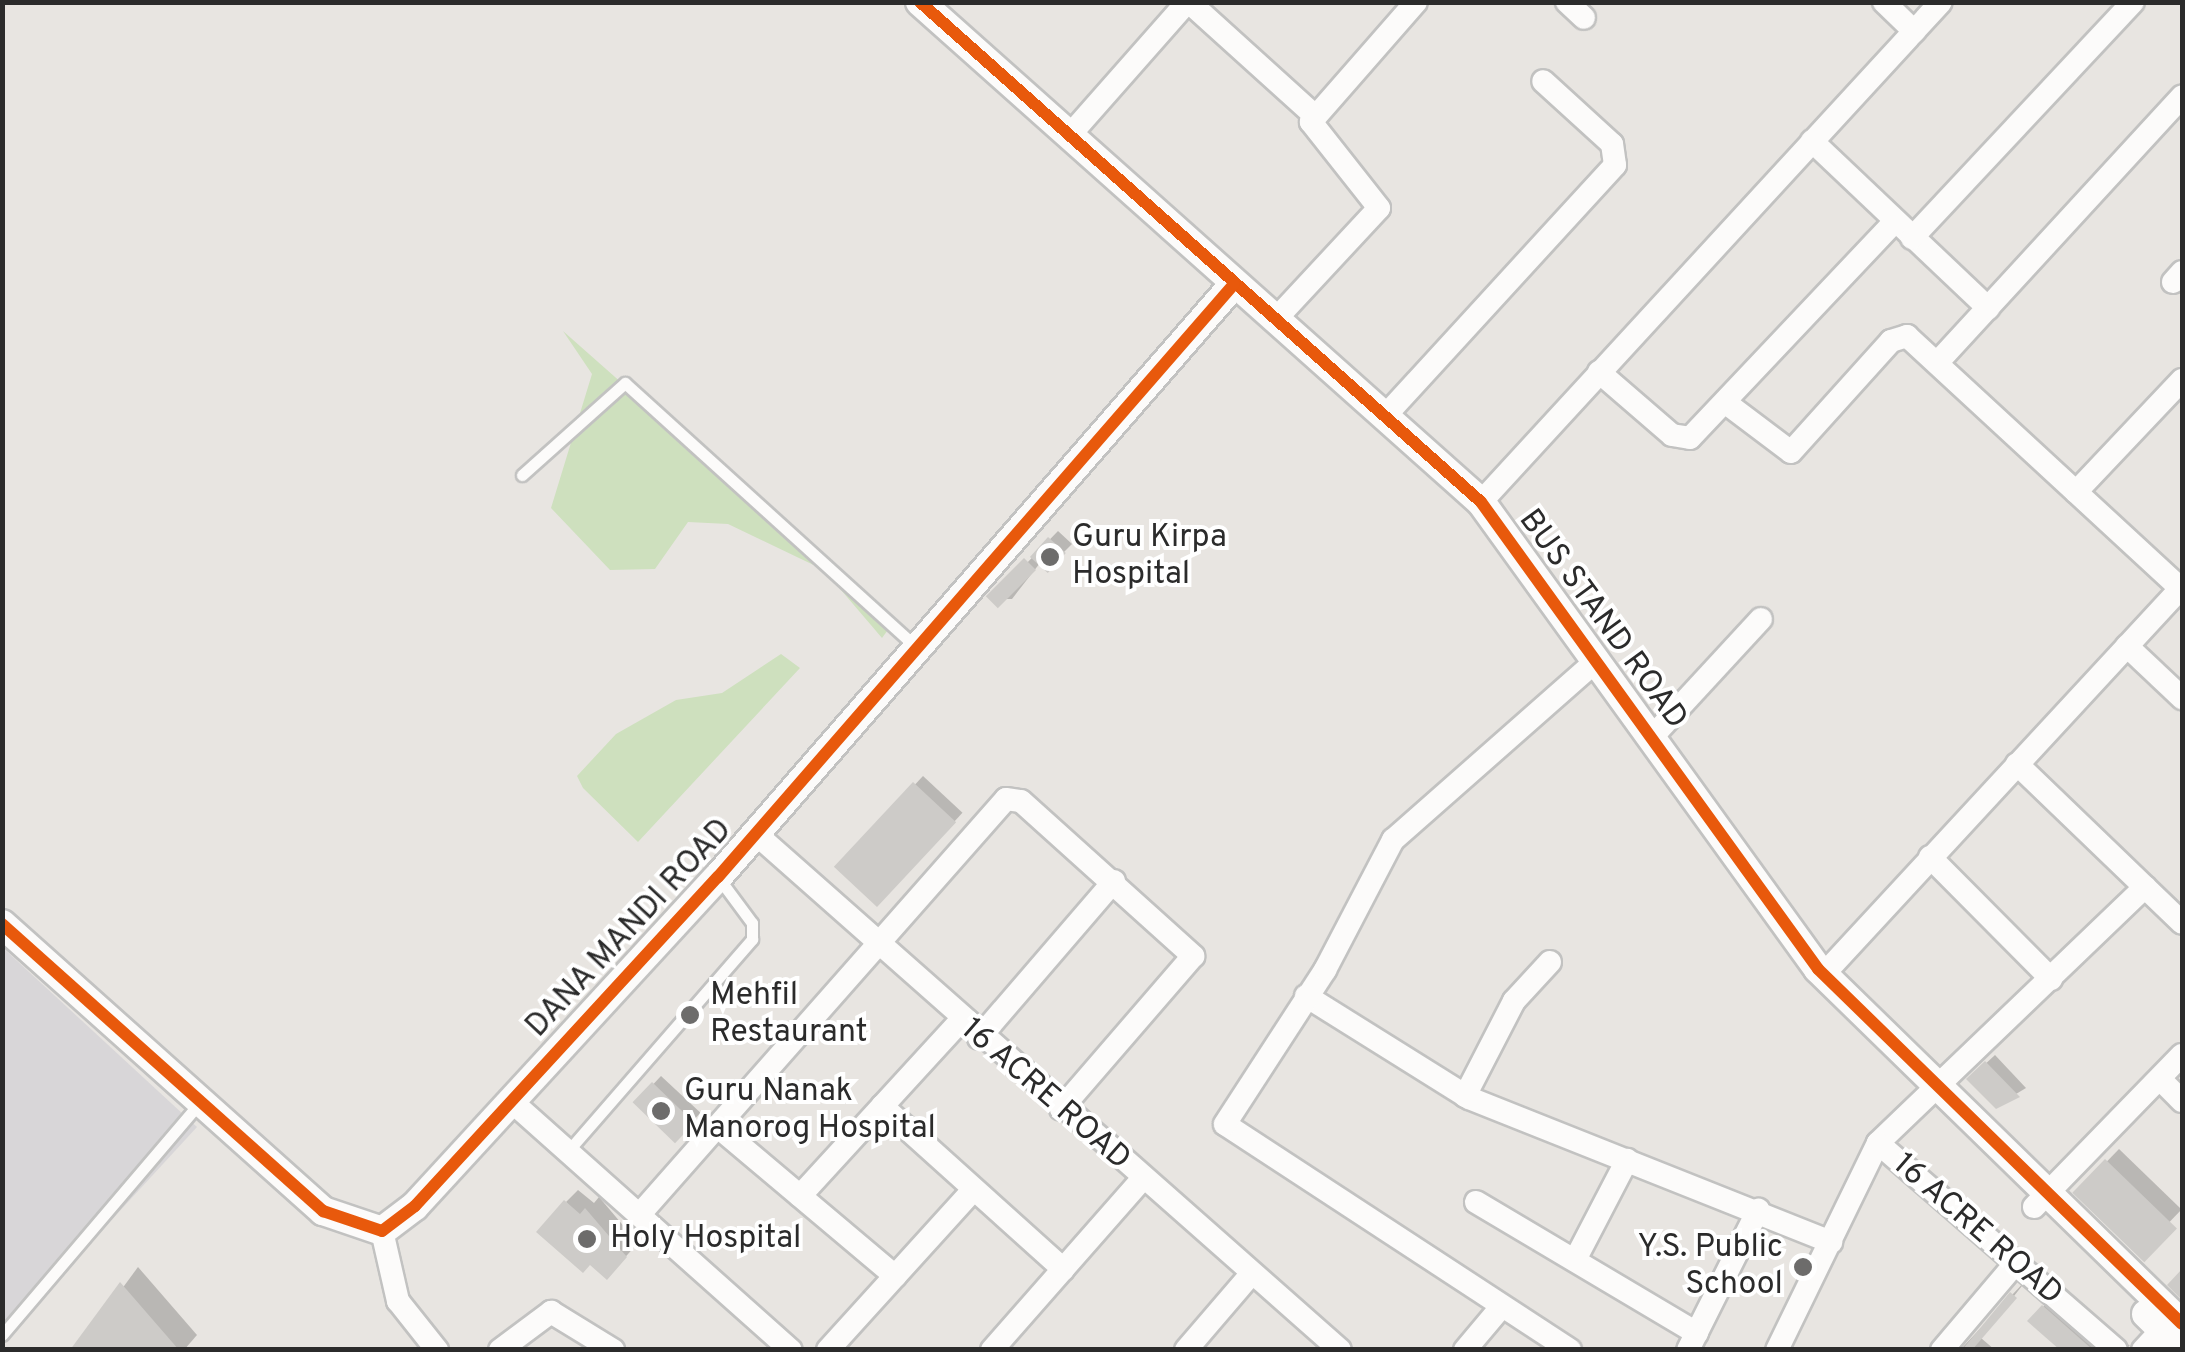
<!DOCTYPE html>
<html>
<head>
<meta charset="utf-8">
<style>
  body { margin:0 }
  #map { position:relative; width:2185px; height:1352px; overflow:hidden; background:#e8e5e1; font-family:Overpass,sans-serif }
  div>[style] { position:absolute }
  [style*='--x'] { left:calc(var(--x)*1px); top:calc(var(--y)*1px); width:calc(var(--w)*1px); rotate:calc(var(--a)*1deg) }
  .industrial>* { inset:0; background:#d8d6d8 }
  .green>* { inset:0; background:#cee0be }
  .shadow>* { inset:0; background:#0003; transform-origin:0 0 }
  .building>* { inset:0; background:#cdcbc8; transform-origin:0 0 }
  .roads { filter:drop-shadow(2px 0 #c2c2c1) drop-shadow(-2px 0 #c2c2c1) drop-shadow(0 2px #c2c2c1) drop-shadow(0 -2px #c2c2c1) }
  .service>* { height:11px; margin:-5.5px; padding:0 5.5px; transform-origin:5.5px; border-radius:5.5px; background:#fcfbfa }
  .minor>* { height:22px; margin:-11px; padding:0 11px; transform-origin:11px; border-radius:11px; background:#fcfbfa }
  .tertiary>* { height:28px; margin:-14px; padding:0 14px; transform-origin:14px; border-radius:14px; background:#fcfbfa }
  .cycleway>* { height:12px; margin:-6px; padding:0 6px; transform-origin:6px; border-radius:6px; background:#e8590c }
  .dots>* { width:28px; height:28px; translate:-50% -50%; box-sizing:border-box; border:5px solid #fff; border-radius:50% }
  span { translate:-50% -50%; white-space:nowrap; text-align:center; line-height:1.15; -webkit-text-stroke:8px #fff; paint-order:stroke }
  .poi-label { font-size:32px; color:#2b2b2b }
  .left { translate:0 -50%; text-align:left }
  .right { translate:-100% -50%; text-align:right }
  .street-label { font-size:32px; color:#2b2b2b }
  .frame { position:absolute; inset:0; border:5px solid #2b2b2b; pointer-events:none }
</style>
</head>
<body>
<div id="map">
  <div class="industrial">
    <div style="clip-path:polygon(2px 947px,197px 1127px,3px 1338px,2px 1338px)"></div>
  </div>
  <div class="green">
    <div style="clip-path:polygon(563px 331px,893px 623px,882px 638px,824px 570px,728px 524px,688px 522px,655px 569px,610px 570px,551px 508px,592px 374px)"></div>
    <div style="clip-path:polygon(781px 654px,800px 668px,638px 842px,583px 788px,577px 776px,616px 734px,676px 700px,722px 693px)"></div>
  </div>
  <div class="shadow">
    <div style="clip-path:polygon(1058px 531px,1072px 544px,1047px 569px,1040px 563px,1012px 599px,992px 599px)"></div>
    <div style="left:923px;top:776px;width:54px;height:125px;rotate:43deg"></div>
    <div style="clip-path:polygon(1995px 1055px,2026px 1088px,1996px 1106px,1969px 1079px)"></div>
    <div style="left:661px;top:1076px;width:54px;height:35px;rotate:43deg"></div>
    <div style="left:2119px;top:1149px;width:87px;height:62px;rotate:44deg"></div>
    <div style="clip-path:polygon(578px 1190px,594px 1203px,599px 1197px,638px 1243px,619px 1264px,566px 1202px)"></div>
    <div style="clip-path:polygon(138px 1267px,197px 1335px,184px 1350px,77px 1350px)"></div>
    <div style="clip-path:polygon(2029px 1277px,1981px 1338px,1995px 1350px,1960px 1350px)"></div>
    <div style="clip-path:polygon(2060px 1290px,2130px 1346px,2064px 1350px,2043px 1307px)"></div>
  </div>
  <div class="building">
    <div style="left:1048px;top:537px;width:24px;height:27px;rotate:42deg"></div>
    <div style="left:1024px;top:558px;width:17px;height:54px;rotate:45deg"></div>
    <div style="left:913px;top:782px;width:59px;height:116px;rotate:43deg"></div>
    <div style="clip-path:polygon(1985px 1061px,2020px 1097px,1996px 1109px,1966px 1079px)"></div>
    <div style="left:652px;top:1082px;width:59px;height:28px;rotate:44deg"></div>
    <div style="left:2105px;top:1159px;width:100px;height:47px;rotate:44deg"></div>
    <div style="clip-path:polygon(564px 1200px,580px 1214px,585px 1208px,627px 1257px,607px 1280px,590px 1265px,583px 1273px,536px 1232px)"></div>
    <div style="clip-path:polygon(2182px 1269px,2182px 1300px,2167px 1285px)"></div>
    <div style="clip-path:polygon(120px 1282px,179px 1350px,70px 1350px)"></div>
    <div style="clip-path:polygon(2010px 1292px,2017px 1298px,1972px 1350px,1962px 1350px)"></div>
    <div style="clip-path:polygon(2042px 1305px,2093px 1350px,2060px 1350px,2027px 1321px)"></div>
  </div>
  <div class="roads">
    <div class="service">
      <div style="--x:522;--y:475;--w:138;--a:-41.8"></div>
      <div style="--x:625;--y:383;--w:394;--a:42.2"></div>
      <div style="--x:568;--y:1151;--w:281;--a:-49"></div>
      <div style="--x:752;--y:939;--w:16;--a:-90"></div>
      <div style="--x:752;--y:923;--w:57;--a:-126.5"></div>
      <div style="--x:2;--y:1335;--w:306;--a:-49.6"></div>
    </div>
    <div class="minor">
      <div style="--x:1189;--y:2;--w:169;--a:42.1"></div>
      <div style="--x:1567;--y:2;--w:23;--a:43"></div>
      <div style="--x:1884;--y:2;--w:42;--a:44"></div>
      <div style="--x:1069;--y:136;--w:179;--a:-48.6"></div>
      <div style="--x:1812;--y:141;--w:243;--a:43.5"></div>
      <div style="--x:1912;--y:238;--w:323;--a:-46.9"></div>
      <div style="--x:2173;--y:282;--w:13;--a:-48"></div>
      <div style="--x:1274;--y:321;--w:154;--a:-47.1"></div>
      <div style="--x:1379;--y:208;--w:110;--a:-128.3"></div>
      <div style="--x:1311;--y:122;--w:159;--a:-48.8"></div>
      <div style="--x:1937;--y:363;--w:362;--a:-47.4"></div>
      <div style="--x:1599;--y:372;--w:96;--a:40.8"></div>
      <div style="--x:1672;--y:435;--w:18;--a:9"></div>
      <div style="--x:1690;--y:438;--w:297;--a:-46.6"></div>
      <div style="--x:1726;--y:403;--w:81;--a:37"></div>
      <div style="--x:1791;--y:452;--w:149;--a:-48"></div>
      <div style="--x:1891;--y:341;--w:17;--a:-17"></div>
      <div style="--x:1907;--y:336;--w:374;--a:42.7"></div>
      <div style="--x:1386;--y:415;--w:339;--a:-47.5"></div>
      <div style="--x:1615;--y:165;--w:21;--a:-98"></div>
      <div style="--x:1612;--y:144;--w:93;--a:-137.6"></div>
      <div style="--x:2076;--y:492;--w:154;--a:-46.6"></div>
      <div style="--x:1481;--y:502;--w:679;--a:-47.39"></div>
      <div style="--x:2127;--y:646;--w:76;--a:43.4"></div>
      <div style="--x:1653;--y:736;--w:159;--a:-47.3"></div>
      <div style="--x:2017;--y:764;--w:229;--a:43.9"></div>
      <div style="--x:756;--y:834;--w:779;--a:41.46"></div>
      <div style="--x:1930;--y:857;--w:172;--a:45.2"></div>
      <div style="--x:1823;--y:975;--w:527;--a:-47.23"></div>
      <div style="--x:1306;--y:996;--w:192;--a:32"></div>
      <div style="--x:1469;--y:1098;--w:390;--a:21.7"></div>
      <div style="--x:979;--y:1038;--w:207;--a:-49.3"></div>
      <div style="--x:2160;--y:1079;--w:31;--a:45"></div>
      <div style="--x:1465;--y:1096;--w:107;--a:-62.7"></div>
      <div style="--x:1514;--y:1001;--w:53;--a:-47.3"></div>
      <div style="--x:510;--y:1100;--w:376;--a:41.7"></div>
      <div style="--x:882;--y:1106;--w:244;--a:42"></div>
      <div style="--x:717;--y:1126;--w:233;--a:40.1"></div>
      <div style="--x:1878;--y:1143;--w:370;--a:-43.8"></div>
      <div style="--x:800;--y:1196;--w:239;--a:-47.5"></div>
      <div style="--x:1476;--y:1202;--w:257;--a:30.7"></div>
      <div style="--x:2034;--y:1207;--w:212;--a:-45.8"></div>
      <div style="--x:640;--y:1214;--w:553;--a:-48.59"></div>
      <div style="--x:1006;--y:799;--w:15;--a:8"></div>
      <div style="--x:1021;--y:801;--w:232;--a:42"></div>
      <div style="--x:1193;--y:956;--w:202;--a:130.8"></div>
      <div style="--x:382;--y:1231;--w:72;--a:77.1"></div>
      <div style="--x:398;--y:1301;--w:63;--a:51.5"></div>
      <div style="--x:1575;--y:1260;--w:113;--a:-62.5"></div>
      <div style="--x:500;--y:1350;--w:64;--a:-36.7"></div>
      <div style="--x:551;--y:1312;--w:73;--a:31.5"></div>
      <div style="--x:828;--y:1350;--w:217;--a:-47.8"></div>
      <div style="--x:992;--y:1350;--w:227;--a:-48.7"></div>
      <div style="--x:1186;--y:1350;--w:101;--a:-49.4"></div>
      <div style="--x:1465;--y:1350;--w:57;--a:-49.9"></div>
      <div style="--x:1570;--y:1350;--w:412;--a:-146.8"></div>
      <div style="--x:1225;--y:1124;--w:184;--a:-57"></div>
      <div style="--x:1325;--y:970;--w:147;--a:-62.4"></div>
      <div style="--x:1393;--y:840;--w:273;--a:-41.4"></div>
      <div style="--x:1688;--y:1350;--w:157;--a:-63.4"></div>
      <div style="--x:1777;--y:1350;--w:230;--a:-64"></div>
      <div style="--x:1878;--y:1143;--w:315;--a:41"></div>
      <div style="--x:1942;--y:1350;--w:111;--a:-49.7"></div>
      <div style="--x:2143;--y:1350;--w:42;--a:-46.9"></div>
    </div>
    <div class="tertiary">
      <div style="--x:920;--y:2;--w:751;--a:41.71"></div>
      <div style="--x:1481;--y:502;--w:576;--a:54.18"></div>
      <div style="--x:1818;--y:969;--w:508;--a:44.28"></div>
      <div style="--x:2;--y:924;--w:431;--a:41.8"></div>
      <div style="--x:323;--y:1211;--w:62;--a:18.7"></div>
      <div style="--x:382;--y:1231;--w:41;--a:-37.1"></div>
      <div style="--x:415;--y:1206;--w:447;--a:-47.4"></div>
      <div style="--x:718;--y:877;--w:786;--a:-48.97"></div>
      <div style="--x:2146;--y:1314;--w:50;--a:44.2"></div>
    </div>
  </div>
  <div class="cycleway">
    <div style="--x:920;--y:2;--w:751;--a:41.71"></div>
    <div style="--x:1481;--y:502;--w:576;--a:54.18"></div>
    <div style="--x:1818;--y:969;--w:508;--a:44.28"></div>
    <div style="--x:2;--y:924;--w:431;--a:41.8"></div>
    <div style="--x:323;--y:1211;--w:62;--a:18.7"></div>
    <div style="--x:382;--y:1231;--w:41;--a:-37.1"></div>
    <div style="--x:415;--y:1206;--w:447;--a:-47.4"></div>
    <div style="--x:718;--y:877;--w:786;--a:-48.97"></div>
  </div>
  <div class="dots">
    <div style="left:1050px;top:557px;background:#6d6c6b"></div>
    <div style="left:690px;top:1015px;background:#6d6c6b"></div>
    <div style="left:661px;top:1111px;background:#6d6c6b"></div>
    <div style="left:587px;top:1239px;background:#6d6c6b"></div>
    <div style="left:1803px;top:1267px;background:#6d6c6b"></div>
  </div>
  <div class="poi-label">
    <span class="left" style="left:1072px;top:557px">Guru Kirpa<br>Hospital</span>
    <span class="left" style="left:710px;top:1015px">Mehfil<br>Restaurant</span>
    <span class="left" style="left:684px;top:1111px">Guru Nanak<br>Manorog Hospital</span>
    <span class="left" style="left:610px;top:1239px">Holy Hospital</span>
    <span class="right" style="left:1783px;top:1267px">Y.S. Public<br>School</span>
  </div>
  <div class="street-label">
    <span style="left:1602px;top:620px;rotate:54deg">BUS STAND ROAD</span>
    <span style="left:630px;top:929px;rotate:-47deg">DANA MANDI ROAD</span>
    <span style="left:1045px;top:1095px;rotate:41deg">16 ACRE ROAD</span>
    <span style="left:1977px;top:1230px;rotate:41deg">16 ACRE ROAD</span>
  </div>
  <div class="frame"></div>
</div>
</body>
</html>
